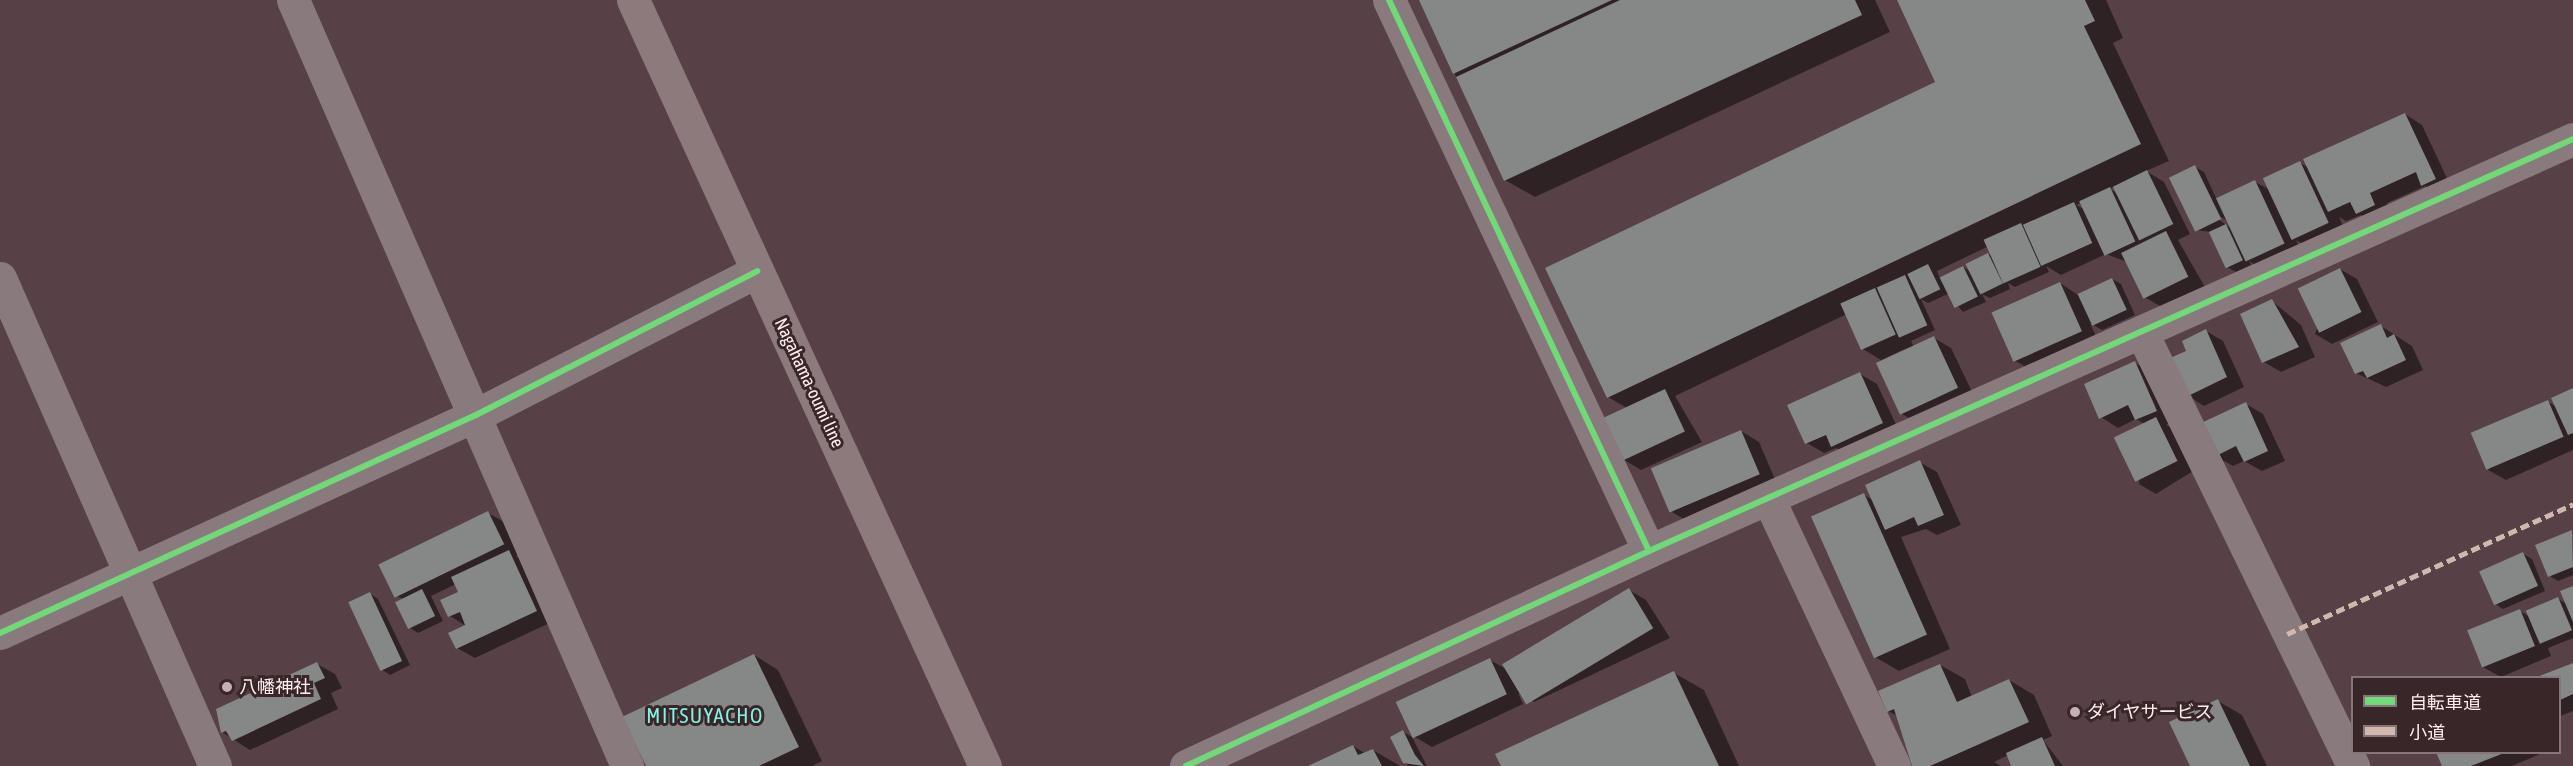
<!DOCTYPE html>
<html>
<head>
<meta charset="utf-8">
<style>
  body { margin:0 }
  #map { position:relative; width:2573px; height:766px; overflow:hidden; background:#574146; font-family:"Asap Condensed","Noto Sans JP",sans-serif }
  div>[style] { position:absolute }
  [style*='--x'] { left:calc(var(--x)*1px); top:calc(var(--y)*1px); width:calc(var(--w)*1px); rotate:calc(var(--a)*1deg) }
  .shadow>* { inset:0; background:#0007 }
  .building>* { inset:0; background:#868787; transform-origin:0 0 }
  .minor>* { height:33px; margin:-16.5px; padding:0 16.5px; transform-origin:16.5px; border-radius:16.5px; background:#897b7d }
  .major>* { height:33px; margin:-16.5px; padding:0 16.5px; transform-origin:16.5px; border-radius:16.5px; background:#8d7a7d }
  .quiet>* { height:4.5px; margin-top:-2.25px; transform-origin:0; background:repeating-linear-gradient(90deg,#d1b7ad 0 9px,transparent 0 13.5px) }
  .cycleway>* { height:6px; margin:-3px; padding:0 3px; transform-origin:3px; border-radius:3px; background:#71d979 }
  .dots>* { width:16px; height:16px; translate:-50% -50%; box-sizing:border-box; border:3px solid #382629; border-radius:50% }
  span { translate:-50% -50%; white-space:nowrap; text-align:center; line-height:1.15; -webkit-text-stroke:6px #382629; paint-order:stroke }
  .street-label { font-size:18px; color:#fdeef0 }
  .poi-label { font-size:18px; color:#fdeef0 }
  .left { translate:0 -50%; text-align:left }
  .quarter-label { font-size:21px; color:#86efe4; letter-spacing:1.5px }
  .legend { position:absolute; left:2351px; top:676px; width:210px; height:78px; box-sizing:border-box; background:#382629; border:2px solid #877679; margin:0; padding:8px 10px; list-style:none; font-size:18px; color:#fdeef0 }
  .legend li { display:flex; align-items:center; gap:12px; height:30px }
  .legend b { width:30px; border:2px solid #877679 }
</style>
</head>
<body>
<div id="map">
  <div class="shadow">
    <div style="clip-path:polygon(1420px 0,1875px 0,1890px 32px,1535px 197px,1505px 180px)"></div>
    <div style="clip-path:polygon(evenodd,1899px 0,2106px 0,2123px 38px,2113px 43px,2169px 161px,2146px 171px,2164px 182px,2190px 234px,2178px 240px,2205px 287px,2162px 307px,2144px 297px,2127px 262px,2106px 254px,2061px 275px,2046px 266px,2049px 272px,2015px 287px,2008px 283px,2010px 289px,1990px 298px,1982px 294px,1986px 302px,1963px 312px,1948px 294px,1928px 303px,1921px 299px,1935px 330px,1911px 341px,1914px 347px,1934px 338px,1951px 348px,1975px 398px,1919px 424px,1902px 414px,1878px 364px,1909px 347px,1881px 360px,1863px 349px,1847px 314px,1675px 396px,1702px 442px,1641px 470px,1624px 460px,1627px 408px,1608px 397px,1937px 82px,1899px 0,2115px 186px,2119px 195px,2110px 189px,2115px 186px,1899px 0,2082px 202px,2085px 210px,2076px 205px,2082px 202px,1899px 0,1989px 246px,1995px 258px,1988px 254px,1971px 272px,1963px 267px,1940px 278px,1937px 271px,1989px 246px)"></div>
    <div style="clip-path:polygon(evenodd,2405px 114px,2422px 125px,2452px 189px,2440px 195px,2425px 186px,2387px 203px,2391px 215px,2374px 223px,2361px 215px,2346px 221px,2339px 217px,2346px 232px,2311px 249px,2296px 240px,2302px 253px,2265px 271px,2249px 261px,2251px 265px,2236px 272px,2227px 267px,2211px 232px,2195px 230px,2195px 167px,2204px 172px,2217px 200px,2255px 182px,2270px 190px,2300px 163px,2309px 168px,2405px 114px,2215px 214px,2230px 222px,2233px 230px,2214px 216px,2215px 214px)"></div>
    <div style="clip-path:polygon(2340px 269px,2357px 279px,2378px 322px,2332px 344px,2315px 334px)"></div>
    <div style="clip-path:polygon(2112px 279px,2121px 284px,2135px 315px,2102px 330px,2090px 323px,2098px 341px,2031px 370px,2014px 360px,2060px 283px,2078px 295px)"></div>
    <div style="clip-path:polygon(2272px 301px,2301px 325px,2315px 357px,2281px 372px,2264px 362px)"></div>
    <div style="clip-path:polygon(2381px 326px,2412px 346px,2423px 370px,2386px 387px,2356px 373px)"></div>
    <div style="clip-path:polygon(2206px 331px,2223px 341px,2244px 387px,2204px 406px,2187px 395px,2188px 351px)"></div>
    <div style="clip-path:polygon(2135px 363px,2153px 373px,2174px 421px,2166px 425px,2174px 429px,2193px 471px,2156px 494px,2139px 484px,2145px 424px,2136px 419px,2118px 428px,2101px 417px)"></div>
    <div style="clip-path:polygon(1860px 374px,1877px 384px,1900px 433px,1850px 456px,1836px 448px,1824px 453px,1807px 443px,1789px 405px)"></div>
    <div style="clip-path:polygon(2573px 388px,2573px 450px,2506px 480px,2488px 470px,2548px 402px,2557px 407px,2553px 399px)"></div>
    <div style="clip-path:polygon(2246px 404px,2263px 414px,2285px 461px,2262px 471px,2244px 461px,2233px 466px,2215px 456px)"></div>
    <div style="clip-path:polygon(1741px 431px,1759px 442px,1777px 484px,1689px 522px,1672px 512px)"></div>
    <div style="clip-path:polygon(1919px 462px,1937px 472px,1961px 525px,1937px 535px,1926px 529px,1901px 537px,1950px 649px,1899px 671px,1875px 657px,1813px 517px,1864px 495px,1873px 500px)"></div>
    <div style="clip-path:polygon(488px 513px,506px 523px,520px 554px,516px 556px,526px 562px,554px 621px,475px 658px,457px 648px,466px 626px,450px 616px,442px 601px,460px 593px,456px 584px,431px 596px,443px 621px,418px 633px,410px 628px,403px 599px,395px 595px)"></div>
    <div style="clip-path:polygon(2572px 531px,2573px 575px,2558px 581px,2550px 576px,2537px 546px)"></div>
    <div style="clip-path:polygon(2523px 554px,2532px 559px,2545px 591px,2503px 609px,2494px 603px)"></div>
    <div style="clip-path:polygon(2573px 587px,2573px 638px,2548px 648px,2551px 656px,2501px 677px,2483px 667px,2520px 611px,2530px 617px,2558px 599px,2567px 604px)"></div>
    <div style="clip-path:polygon(1629px 590px,1646px 600px,1670px 638px,1534px 702px,1518px 693px,1523px 704px,1432px 747px,1415px 737px,1490px 660px,1506px 669px)"></div>
    <div style="clip-path:polygon(369px 593px,378px 599px,410px 665px,390px 675px,381px 669px)"></div>
    <div style="clip-path:polygon(754px 655px,778px 670px,822px 761px,812px 766px,648px 766px)"></div>
    <div style="clip-path:polygon(317px 664px,335px 674px,342px 688px,331px 693px,338px 709px,250px 750px,222px 732px)"></div>
    <div style="clip-path:polygon(1940px 665px,1965px 679px,1972px 697px,2009px 680px,2034px 695px,2052px 736px,2043px 740px,2063px 766px,2013px 766px,2008px 755px,1994px 762px,2001px 766px,1914px 766px,1898px 716px,1888px 711px)"></div>
    <div style="clip-path:polygon(2573px 665px,2573px 711px,2560px 716px,2560px 678px,2541px 678px)"></div>
    <div style="clip-path:polygon(1674px 673px,1704px 690px,1739px 766px,1501px 766px)"></div>
    <div style="clip-path:polygon(2218px 701px,2242px 715px,2267px 766px,2191px 766px)"></div>
    <div style="clip-path:polygon(1403px 732px,1412px 737px,1427px 766px,1408px 766px,1392px 737px)"></div>
    <div style="clip-path:polygon(1353px 746px,1366px 754px,1373px 750px,1400px 766px,1312px 766px)"></div>
    <div style="clip-path:polygon(2438px 752px,2545px 752px,2512px 766px,2443px 766px)"></div>
  </div>
  <div class="building">
    <div style="clip-path:polygon(1419px 0,1612px 0,1453px 74px)"></div>
    <div style="clip-path:polygon(1620px 0,1855px 0,1862px 15px,1504px 181px,1456px 77px)"></div>
    <div style="clip-path:polygon(1897px 0,2085px 0,2095px 21px,2084px 26px,2141px 144px,1607px 398px,1545px 268px,1935px 82px)"></div>
    <div style="clip-path:polygon(2405px 113px,2436px 179px,2421px 186px,2416px 172px,2370px 193px,2375px 205px,2356px 214px,2350px 202px,2328px 212px,2303px 159px)"></div>
    <div style="left:2300px;top:161px;width:68px;height:41px;rotate:65deg"></div>
    <div style="left:2195px;top:165px;width:60px;height:29px;rotate:64deg"></div>
    <div style="left:2147px;top:170px;width:60px;height:38px;rotate:64deg"></div>
    <div style="left:2255px;top:180px;width:70px;height:43px;rotate:65deg"></div>
    <div style="left:2110px;top:187px;width:60px;height:34px;rotate:65deg"></div>
    <div style="left:2074px;top:202px;width:45px;height:56px;rotate:66deg"></div>
    <div style="left:2021px;top:223px;width:48px;height:41px;rotate:66deg"></div>
    <div style="left:2226px;top:224px;width:40px;height:19px;rotate:65deg"></div>
    <div style="left:2166px;top:231px;width:51px;height:50px;rotate:64deg"></div>
    <div style="left:1988px;top:253px;width:34px;height:25px;rotate:64deg"></div>
    <div style="left:1928px;top:264px;width:28px;height:23px;rotate:64deg"></div>
    <div style="left:1963px;top:266px;width:34px;height:26px;rotate:64deg"></div>
    <div style="left:2340px;top:268px;width:49px;height:47px;rotate:64deg"></div>
    <div style="left:1905px;top:275px;width:55px;height:31px;rotate:66deg"></div>
    <div style="left:2112px;top:278px;width:35px;height:38px;rotate:65deg"></div>
    <div style="left:2060px;top:282px;width:54px;height:75px;rotate:66deg"></div>
    <div style="left:1875px;top:288px;width:51px;height:38px;rotate:66deg"></div>
    <div style="clip-path:polygon(2272px 299px,2299px 347px,2262px 363px,2240px 314px)"></div>
    <div style="clip-path:polygon(2381px 324px,2387px 338px,2394px 334px,2406px 360px,2367px 378px,2363px 371px,2355px 374px,2340px 343px)"></div>
    <div style="clip-path:polygon(2206px 329px,2227px 377px,2186px 397px,2168px 359px,2186px 351px,2182px 341px)"></div>
    <div style="left:1934px;top:336px;width:57px;height:64px;rotate:65deg"></div>
    <div style="clip-path:polygon(2135px 361px,2157px 411px,2135px 420px,2128px 405px,2099px 419px,2084px 384px)"></div>
    <div style="clip-path:polygon(1860px 372px,1883px 423px,1831px 447px,1826px 435px,1805px 444px,1787px 405px)"></div>
    <div style="clip-path:polygon(2573px 388px,2573px 433px,2568px 435px,2551px 398px)"></div>
    <div style="left:1665px;top:389px;width:47px;height:69px;rotate:65deg"></div>
    <div style="left:2548px;top:400px;width:40px;height:84px;rotate:67deg"></div>
    <div style="clip-path:polygon(2246px 402px,2268px 451px,2244px 462px,2236px 446px,2214px 457px,2199px 424px)"></div>
    <div style="left:2156px;top:417px;width:49px;height:47px;rotate:64deg"></div>
    <div style="left:1741px;top:430px;width:48px;height:98px;rotate:67deg"></div>
    <div style="clip-path:polygon(1920px 460px,1944px 515px,1918px 526px,1914px 517px,1885px 530px,1865px 485px)"></div>
    <div style="left:1864px;top:493px;width:155px;height:58px;rotate:66deg"></div>
    <div style="left:488px;top:511px;width:37px;height:122px;rotate:64deg"></div>
    <div style="clip-path:polygon(2572px 530px,2573px 567px,2548px 577px,2535px 545px)"></div>
    <div style="clip-path:polygon(509px 550px,537px 611px,456px 649px,448px 633px,465px 625px,460px 612px,448px 617px,440px 600px,458px 592px,451px 577px)"></div>
    <div style="left:2523px;top:552px;width:37px;height:48px;rotate:66deg"></div>
    <div style="clip-path:polygon(2573px 586px,2573px 622px,2560px 591px)"></div>
    <div style="left:1629px;top:588px;width:47px;height:148px;rotate:59deg"></div>
    <div style="left:422px;top:589px;width:30px;height:30px;rotate:64deg"></div>
    <div style="left:370px;top:592px;width:76px;height:24px;rotate:65deg"></div>
    <div style="left:2558px;top:597px;width:36px;height:35px;rotate:67deg"></div>
    <div style="left:2520px;top:609px;width:40px;height:57px;rotate:68deg"></div>
    <div style="clip-path:polygon(754px 654px,799px 747px,759px 766px,646px 766px,622px 717px)"></div>
    <div style="left:1490px;top:658px;width:40px;height:104px;rotate:65deg"></div>
    <div style="clip-path:polygon(317px 662px,325px 678px,314px 683px,321px 699px,232px 741px,226px 731px,221px 733px,216px 709px)"></div>
    <div style="clip-path:polygon(2573px 663px,2573px 694px,2560px 700px,2560px 678px,2537px 677px)"></div>
    <div style="clip-path:polygon(1940px 664px,1957px 702px,2009px 679px,2029px 722px,1930px 766px,1912px 766px,1894px 709px,1887px 712px,1878px 691px)"></div>
    <div style="clip-path:polygon(1674px 671px,1719px 766px,1501px 766px,1495px 754px)"></div>
    <div style="clip-path:polygon(2218px 699px,2250px 766px,2190px 766px,2169px 722px)"></div>
    <div style="clip-path:polygon(1403px 730px,1415px 755px,1424px 766px,1403px 763px,1390px 737px)"></div>
    <div style="clip-path:polygon(2042px 737px,2055px 766px,2011px 766px,2006px 753px)"></div>
    <div style="clip-path:polygon(1353px 745px,1358px 755px,1373px 749px,1382px 766px,1308px 766px)"></div>
    <div style="clip-path:polygon(2436px 752px,2504px 752px,2504px 753px,2471px 766px,2442px 766px)"></div>
  </div>
  <div class="minor">
    <div style="--x:293;--y:0;--w:836;--a:66.44"></div>
    <div style="--x:0;--y:278;--w:533;--a:66.22"></div>
    <div style="--x:2142;--y:333;--w:482;--a:64"></div>
    <div style="--x:1769;--y:500;--w:294;--a:64.8"></div>
    <div style="--x:1649;--y:551;--w:1012;--a:-24.03"></div>
    <div style="--x:0;--y:633;--w:524;--a:-24.61"></div>
    <div style="--x:476;--y:415;--w:316;--a:-27.1"></div>
    <div style="--x:1186;--y:766;--w:510;--a:-24.91"></div>
    <div style="--x:1649;--y:551;--w:609;--a:-115.26"></div>
  </div>
  <div class="major">
    <div style="--x:633;--y:0;--w:843;--a:65.32"></div>
  </div>
  <div class="quiet">
    <div style="--x:2287;--y:634;--w:314;--a:-24.4"></div>
  </div>
  <div class="cycleway">
    <div style="--x:1649;--y:551;--w:1012;--a:-24.03"></div>
    <div style="--x:0;--y:633;--w:524;--a:-24.61"></div>
    <div style="--x:476;--y:415;--w:316;--a:-27.1"></div>
    <div style="--x:1186;--y:766;--w:510;--a:-24.91"></div>
    <div style="--x:1649;--y:551;--w:609;--a:-115.26"></div>
  </div>
  <div class="dots">
    <div style="left:227px;top:687px;background:#c3b1b4"></div>
    <div style="left:2075px;top:712px;background:#c3b1b4"></div>
  </div>
  <div class="street-label">
    <span style="left:809px;top:383px;rotate:65deg">Nagahama-oumi line</span>
  </div>
  <div class="poi-label">
    <span class="left" style="left:239px;top:687px">八幡神社</span>
    <span class="left" style="left:2087px;top:712px">ダイヤサービス</span>
  </div>
  <div class="quarter-label">
    <span style="left:705px;top:715px">MITSUYACHO</span>
  </div>
  <ul class="legend">
  <li><b style="height:8px;background:#71d979"></b>自転車道</li>
  <li><b style="height:8px;background:#d1b7ad"></b>小道</li>
  </ul>
</div>
</body>
</html>
